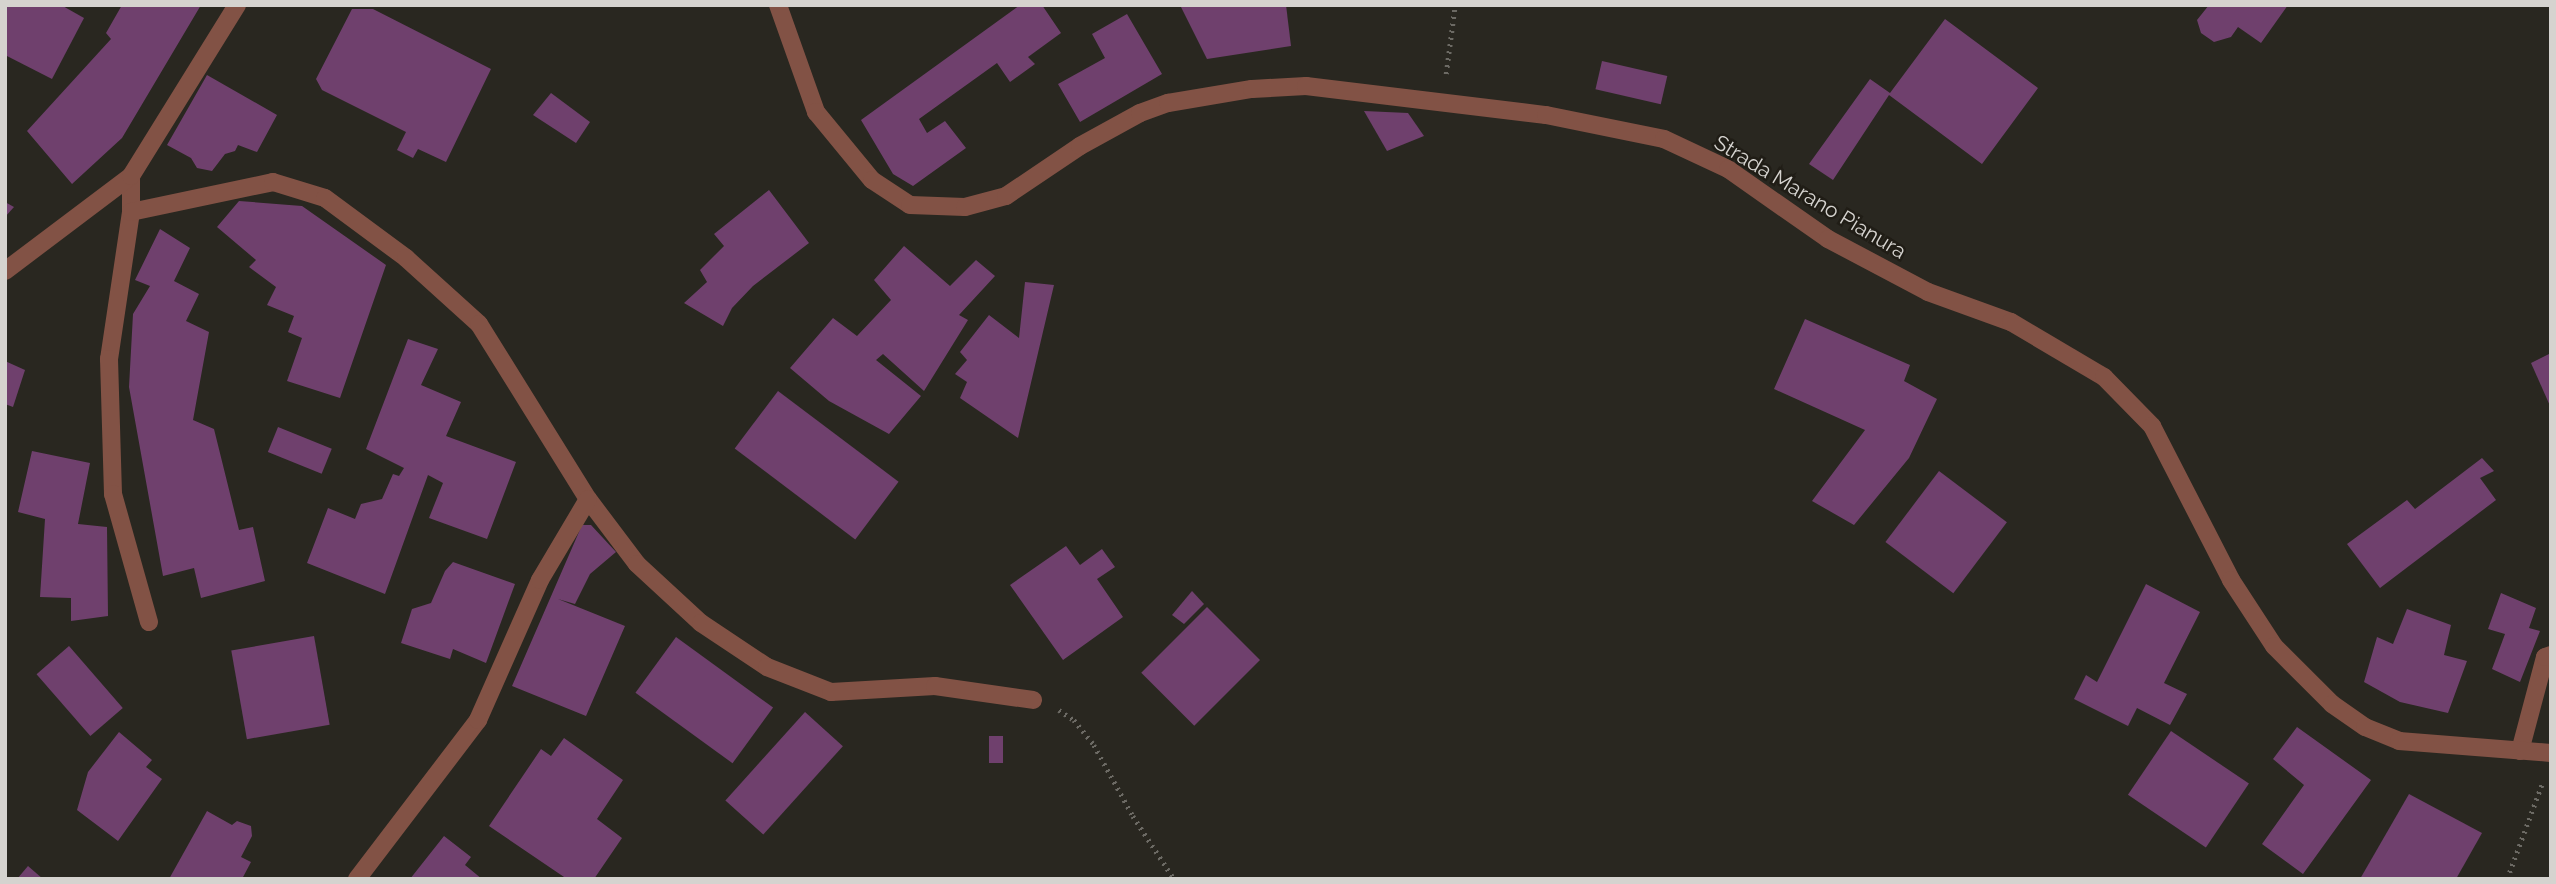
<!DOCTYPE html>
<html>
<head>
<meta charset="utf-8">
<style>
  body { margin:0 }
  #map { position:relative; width:2556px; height:884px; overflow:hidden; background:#292720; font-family:Raleway,sans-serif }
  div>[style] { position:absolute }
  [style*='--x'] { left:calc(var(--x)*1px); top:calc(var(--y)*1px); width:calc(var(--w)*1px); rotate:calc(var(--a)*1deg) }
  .building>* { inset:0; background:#6f406d; transform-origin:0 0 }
  .path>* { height:4.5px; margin-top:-2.25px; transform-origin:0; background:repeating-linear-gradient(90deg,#6c6a64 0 2px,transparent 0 7px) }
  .minor>* { height:18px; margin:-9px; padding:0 9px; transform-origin:9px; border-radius:9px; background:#825245 }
  .tertiary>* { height:18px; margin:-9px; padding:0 9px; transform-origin:9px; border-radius:9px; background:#825245 }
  span { translate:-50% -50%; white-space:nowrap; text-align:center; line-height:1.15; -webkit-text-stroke:5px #201d16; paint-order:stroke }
  .street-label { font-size:21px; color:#d5d3cf }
  .frame { position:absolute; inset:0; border:7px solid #d5d3cf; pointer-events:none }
</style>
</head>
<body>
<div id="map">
  <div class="building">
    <div style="clip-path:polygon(5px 5px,61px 5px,84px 18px,52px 79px,5px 55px)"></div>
    <div style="clip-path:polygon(122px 5px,201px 5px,122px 138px,72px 184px,27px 131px,111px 39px,106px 33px)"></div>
    <div style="clip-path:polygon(1020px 5px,1042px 5px,1061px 33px,1028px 57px,1035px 64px,1010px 82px,997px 63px,919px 119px,927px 133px,945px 121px,966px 148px,913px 186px,893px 174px,861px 120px)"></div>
    <div style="clip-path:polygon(1180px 5px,1286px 5px,1291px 46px,1207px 59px)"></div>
    <div style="clip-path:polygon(2209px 5px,2288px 5px,2261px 43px,2238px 27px,2231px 37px,2214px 42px,2201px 33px,2197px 20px)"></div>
    <div style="clip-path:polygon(352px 9px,373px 9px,491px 69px,446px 162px,418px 149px,413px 158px,397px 150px,406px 132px,322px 90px,316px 79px)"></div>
    <div style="clip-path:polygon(1127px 14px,1162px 74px,1080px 122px,1058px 84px,1105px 58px,1092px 34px)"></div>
    <div style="clip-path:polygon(1945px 19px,2038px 88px,1982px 164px,1889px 95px,1833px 180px,1809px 164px,1870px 79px,1890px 93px)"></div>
    <div style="left:1602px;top:61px;width:67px;height:29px;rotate:13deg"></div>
    <div style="clip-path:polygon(207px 75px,277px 115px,257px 152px,238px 145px,235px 151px,225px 154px,212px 171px,197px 168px,191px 158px,167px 145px)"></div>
    <div style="clip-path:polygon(551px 93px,590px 122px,576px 143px,533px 115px)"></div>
    <div style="clip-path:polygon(1364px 111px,1408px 113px,1424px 136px,1387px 151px)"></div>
    <div style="clip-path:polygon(769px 190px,809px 243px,753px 286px,732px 308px,723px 326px,684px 303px,707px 282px,700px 270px,724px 246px,714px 234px)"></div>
    <div style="clip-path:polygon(239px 201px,302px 206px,386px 265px,340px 398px,287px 381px,302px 338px,288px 332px,294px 316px,267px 305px,276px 287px,249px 267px,256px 260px,217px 227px)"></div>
    <div style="clip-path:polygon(5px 202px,14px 207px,5px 217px)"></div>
    <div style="clip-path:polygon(160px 229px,190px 248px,174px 281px,199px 294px,186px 321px,209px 332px,193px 420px,214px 429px,239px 530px,253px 527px,265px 581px,201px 598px,194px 568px,163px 576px,129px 387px,133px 314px,150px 286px,135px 280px)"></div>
    <div style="clip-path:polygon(904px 246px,950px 286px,976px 260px,995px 276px,959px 315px,968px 320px,924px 391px,883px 354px,876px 360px,921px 396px,889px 434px,829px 401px,790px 368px,833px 318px,857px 336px,891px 300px,874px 280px)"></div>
    <div style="clip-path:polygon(1025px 282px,1054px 285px,1018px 438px,960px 398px,967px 382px,955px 374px,967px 360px,960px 352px,989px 315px,1019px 338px)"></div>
    <div style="clip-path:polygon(1805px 319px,1910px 365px,1904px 381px,1937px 399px,1909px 458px,1854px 525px,1812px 501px,1865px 430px,1774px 389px)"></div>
    <div style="clip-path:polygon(408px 339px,438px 349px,421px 385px,461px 402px,446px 436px,516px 462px,487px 539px,429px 518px,443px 483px,428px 475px,385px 594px,307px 563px,328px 508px,355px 519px,361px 504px,382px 499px,393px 474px,399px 476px,404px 468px,366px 449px)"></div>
    <div style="clip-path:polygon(2551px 353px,2551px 408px,2531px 363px)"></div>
    <div style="clip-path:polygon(5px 361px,25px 370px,13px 407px,5px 404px)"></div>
    <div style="left:778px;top:391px;width:151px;height:72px;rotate:37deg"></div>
    <div style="left:278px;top:427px;width:58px;height:27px;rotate:22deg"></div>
    <div style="clip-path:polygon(32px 451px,90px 463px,78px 524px,107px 527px,108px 616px,71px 621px,71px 598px,40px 597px,45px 519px,18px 512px)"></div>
    <div style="clip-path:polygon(2482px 458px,2494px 471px,2480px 478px,2496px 500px,2380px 588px,2347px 544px,2407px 500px,2415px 509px)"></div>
    <div style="left:1939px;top:471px;width:85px;height:89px;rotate:37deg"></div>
    <div style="clip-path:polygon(582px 525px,591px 525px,616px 552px,590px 574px,575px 604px,558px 599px,625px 626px,586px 716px,512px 686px)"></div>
    <div style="clip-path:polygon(1066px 546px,1080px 565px,1102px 549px,1115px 567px,1097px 579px,1123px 617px,1063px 660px,1010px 585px)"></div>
    <div style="clip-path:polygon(453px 562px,515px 584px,486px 663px,453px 649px,450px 659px,401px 643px,412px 609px,431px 603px,445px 571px)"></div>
    <div style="clip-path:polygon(2146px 584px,2200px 612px,2164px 683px,2187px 694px,2170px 725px,2137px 708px,2128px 726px,2074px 699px,2086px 675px,2097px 682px)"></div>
    <div style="clip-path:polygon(1192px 591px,1204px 604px,1184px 624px,1172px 615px)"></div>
    <div style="clip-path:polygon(2501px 593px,2536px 608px,2529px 628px,2540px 631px,2520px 682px,2492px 669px,2505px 634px,2488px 629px)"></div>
    <div style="left:1207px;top:607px;width:75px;height:93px;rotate:45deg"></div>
    <div style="clip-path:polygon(2407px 609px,2451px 625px,2444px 655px,2467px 661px,2448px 713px,2400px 702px,2364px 682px,2377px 637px,2393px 644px)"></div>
    <div style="left:314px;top:636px;width:90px;height:84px;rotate:80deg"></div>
    <div style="left:676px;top:637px;width:120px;height:69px;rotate:36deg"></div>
    <div style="left:69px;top:646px;width:82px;height:43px;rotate:49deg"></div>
    <div style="left:805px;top:712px;width:51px;height:119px;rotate:42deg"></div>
    <div style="clip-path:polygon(2297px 727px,2371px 780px,2303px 874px,2262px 844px,2304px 785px,2273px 759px)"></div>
    <div style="left:2171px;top:731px;width:94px;height:77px;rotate:34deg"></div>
    <div style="clip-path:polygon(119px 732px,152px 760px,146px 767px,162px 779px,118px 841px,77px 810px,88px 772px)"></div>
    <div style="left:989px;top:736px;width:14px;height:27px"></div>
    <div style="clip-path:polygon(564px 738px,623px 780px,597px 819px,622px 838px,594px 879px,567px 879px,489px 826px,541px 749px,551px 756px)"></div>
    <div style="clip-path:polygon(2409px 794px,2482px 833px,2456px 879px,2360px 879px)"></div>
    <div style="clip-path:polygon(207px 811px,232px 825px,237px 821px,251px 826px,252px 836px,241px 857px,251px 862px,242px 879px,169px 879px)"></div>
    <div style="clip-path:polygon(444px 836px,471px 857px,465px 865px,482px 879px,410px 879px)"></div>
    <div style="clip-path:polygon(28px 866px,43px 879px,17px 879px)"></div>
  </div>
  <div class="path">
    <div style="--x:1446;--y:74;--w:70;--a:-82.6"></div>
    <div style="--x:1059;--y:710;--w:18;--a:34"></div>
    <div style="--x:1074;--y:720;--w:32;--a:51"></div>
    <div style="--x:1094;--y:745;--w:81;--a:61.2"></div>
    <div style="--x:1133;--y:816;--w:75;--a:56.9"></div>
    <div style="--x:2507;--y:879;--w:104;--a:-69.8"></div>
  </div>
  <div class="minor">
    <div style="--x:131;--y:176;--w:36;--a:90"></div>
    <div style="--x:131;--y:212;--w:149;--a:98.5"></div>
    <div style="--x:109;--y:359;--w:135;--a:88.3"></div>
    <div style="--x:113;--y:494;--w:133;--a:74.3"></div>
    <div style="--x:131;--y:212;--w:145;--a:-11.9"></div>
    <div style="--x:273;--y:182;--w:54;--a:17.1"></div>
    <div style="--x:325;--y:198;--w:101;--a:36.5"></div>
    <div style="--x:406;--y:258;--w:98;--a:42.1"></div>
    <div style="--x:479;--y:324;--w:206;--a:58.1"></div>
    <div style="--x:588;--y:499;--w:81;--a:53"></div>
    <div style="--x:637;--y:564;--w:87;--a:42.7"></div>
    <div style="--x:701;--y:623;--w:79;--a:33.7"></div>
    <div style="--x:767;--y:667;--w:69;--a:21.3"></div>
    <div style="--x:831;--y:692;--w:104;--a:-3.3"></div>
    <div style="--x:935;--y:686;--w:99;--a:8.1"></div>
    <div style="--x:5;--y:271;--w:158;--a:-37"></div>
    <div style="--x:131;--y:176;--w:201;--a:-58.2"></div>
    <div style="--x:2520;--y:751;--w:97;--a:-75.1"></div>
    <div style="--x:2545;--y:657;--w:6;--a:-18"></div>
    <div style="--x:357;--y:879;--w:200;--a:-52.7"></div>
    <div style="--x:478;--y:720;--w:153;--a:-66.1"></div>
    <div style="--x:540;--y:580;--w:94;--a:-59.3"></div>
  </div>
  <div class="tertiary">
    <div style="--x:778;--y:5;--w:114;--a:70.4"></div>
    <div style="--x:816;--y:112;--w:88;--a:50.5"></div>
    <div style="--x:872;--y:180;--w:45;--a:33.3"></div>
    <div style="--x:910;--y:205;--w:55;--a:2.1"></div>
    <div style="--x:965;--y:207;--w:42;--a:-15"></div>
    <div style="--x:1006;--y:196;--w:89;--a:-34"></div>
    <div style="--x:1080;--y:146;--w:68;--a:-28.8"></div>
    <div style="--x:1140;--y:113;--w:30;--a:-20"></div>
    <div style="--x:1168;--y:103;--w:85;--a:-9.5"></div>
    <div style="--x:1252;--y:89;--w:54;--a:-3.2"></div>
    <div style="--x:1306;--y:86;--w:242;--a:6.9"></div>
    <div style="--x:1546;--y:115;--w:120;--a:11.5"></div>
    <div style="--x:1664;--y:139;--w:71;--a:25.1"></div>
    <div style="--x:1728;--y:169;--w:122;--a:35"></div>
    <div style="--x:1828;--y:239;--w:113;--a:27.9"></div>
    <div style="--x:1928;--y:292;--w:88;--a:19.9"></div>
    <div style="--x:2011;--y:322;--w:108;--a:30.6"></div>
    <div style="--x:2104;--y:377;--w:69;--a:45.6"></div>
    <div style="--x:2152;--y:426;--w:173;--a:62.8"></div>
    <div style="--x:2231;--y:580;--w:79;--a:56.9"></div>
    <div style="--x:2274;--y:646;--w:82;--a:45"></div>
    <div style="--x:2332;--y:704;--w:40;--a:34.9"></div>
    <div style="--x:2365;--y:727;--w:37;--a:22"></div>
    <div style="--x:2399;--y:741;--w:152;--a:4.5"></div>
  </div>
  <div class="street-label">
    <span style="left:1810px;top:197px;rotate:31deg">Strada Marano Pianura</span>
  </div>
  <div class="frame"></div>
</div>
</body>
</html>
